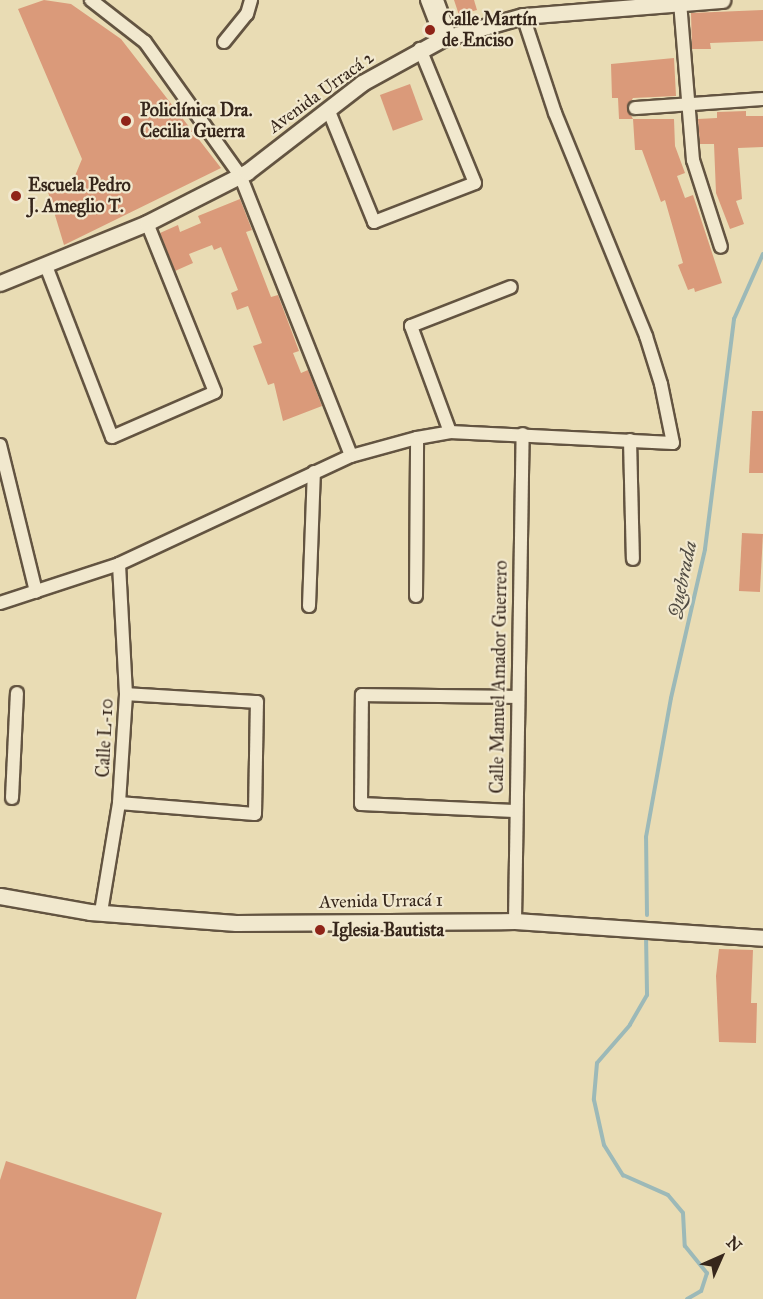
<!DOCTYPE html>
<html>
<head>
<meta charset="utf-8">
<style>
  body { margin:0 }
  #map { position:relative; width:763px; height:1299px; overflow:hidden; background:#e9dcb4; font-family:"IM FELL Great Primer",serif }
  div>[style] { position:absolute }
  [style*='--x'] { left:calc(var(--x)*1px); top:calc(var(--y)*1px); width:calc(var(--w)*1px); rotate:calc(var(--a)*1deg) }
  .stream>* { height:4px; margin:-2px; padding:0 2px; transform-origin:2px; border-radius:2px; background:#9cb9b8 }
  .building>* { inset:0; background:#da9a7a; transform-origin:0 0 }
  .roads { filter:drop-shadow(2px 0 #635441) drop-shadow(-2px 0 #635441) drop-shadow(0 2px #635441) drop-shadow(0 -2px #635441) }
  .minor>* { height:12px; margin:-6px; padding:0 6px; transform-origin:6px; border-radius:6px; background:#f1e8ce }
  .tertiary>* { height:15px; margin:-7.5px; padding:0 7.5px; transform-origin:7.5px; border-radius:7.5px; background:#f1e8ce }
  .dots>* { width:16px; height:16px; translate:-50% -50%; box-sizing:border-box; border:3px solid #f1e8ce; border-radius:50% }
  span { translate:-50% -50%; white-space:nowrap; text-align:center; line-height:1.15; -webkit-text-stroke:4.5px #f1e8ce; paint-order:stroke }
  .poi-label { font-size:18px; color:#36261b; font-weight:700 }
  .left { translate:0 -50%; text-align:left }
  .street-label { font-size:18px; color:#36261b }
  .water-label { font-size:20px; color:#504b42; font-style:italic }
  .north { position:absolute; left:691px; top:1227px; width:60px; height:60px; -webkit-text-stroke:4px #f1e8ce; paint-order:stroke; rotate:45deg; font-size:16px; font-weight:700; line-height:24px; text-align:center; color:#36261b }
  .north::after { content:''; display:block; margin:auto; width:21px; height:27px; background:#36261b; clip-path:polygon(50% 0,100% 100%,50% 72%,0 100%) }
</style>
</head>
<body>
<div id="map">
  <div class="stream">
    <div style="--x:647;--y:915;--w:78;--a:-90.7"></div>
    <div style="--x:646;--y:837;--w:141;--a:-79.8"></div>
    <div style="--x:671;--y:698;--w:153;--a:-77.1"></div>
    <div style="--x:705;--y:549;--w:232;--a:-82.8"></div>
    <div style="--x:734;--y:319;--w:71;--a:-66"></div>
    <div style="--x:646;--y:935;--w:60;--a:89"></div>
    <div style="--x:647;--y:995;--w:34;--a:120"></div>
    <div style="--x:630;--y:1025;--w:50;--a:131"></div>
    <div style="--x:597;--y:1063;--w:37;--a:95"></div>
    <div style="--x:594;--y:1100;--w:46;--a:77.5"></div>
    <div style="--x:604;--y:1145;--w:36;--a:58"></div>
    <div style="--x:623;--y:1175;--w:49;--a:24"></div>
    <div style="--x:668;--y:1195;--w:23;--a:50"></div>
    <div style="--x:683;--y:1213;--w:33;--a:87"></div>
    <div style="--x:685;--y:1246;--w:35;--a:51"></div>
    <div style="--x:707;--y:1273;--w:19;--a:108"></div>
    <div style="--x:701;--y:1291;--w:16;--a:150"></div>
  </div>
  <div class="building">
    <div style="clip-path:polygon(44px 0,71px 4px,121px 39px,221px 168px,64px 245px,48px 192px,72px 183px,82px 159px,18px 9px)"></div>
    <div style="clip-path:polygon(454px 0,474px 0,477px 10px,459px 15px)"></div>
    <div style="clip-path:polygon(763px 10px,763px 41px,710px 43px,711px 49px,692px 49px,691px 13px)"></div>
    <div style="clip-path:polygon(674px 58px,676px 96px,633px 98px,627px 108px,633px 119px,619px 119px,618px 98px,612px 98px,611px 64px)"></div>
    <div style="left:410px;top:84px;width:38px;height:32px;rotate:70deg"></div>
    <div style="clip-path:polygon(746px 111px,746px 116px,763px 116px,763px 147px,738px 148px,742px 199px,736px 201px,744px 224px,730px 229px,716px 193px,714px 144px,700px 144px,698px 119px,717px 118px,717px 112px)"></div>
    <div style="clip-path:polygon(633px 119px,674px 119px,675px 146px,685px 173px,677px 176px,685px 198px,693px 195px,722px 283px,695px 292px,694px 288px,688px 290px,678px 265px,683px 263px,665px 200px,661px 202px,642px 150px,635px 150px)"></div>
    <div style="clip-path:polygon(240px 199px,252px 230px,246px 232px,271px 297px,278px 295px,299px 351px,293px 353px,301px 373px,308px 370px,322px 406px,283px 421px,274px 383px,268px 385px,253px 346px,262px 343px,248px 306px,237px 310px,231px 293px,238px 290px,221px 247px,214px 250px,212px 245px,189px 254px,193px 263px,175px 271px,160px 233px,178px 225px,180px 232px,201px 223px,198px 216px)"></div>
    <div style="clip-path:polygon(752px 411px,763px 411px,763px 473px,749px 473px)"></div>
    <div style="left:742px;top:533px;width:21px;height:58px;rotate:3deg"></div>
    <div style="clip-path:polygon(719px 949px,753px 950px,751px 1003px,757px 1003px,756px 1043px,719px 1042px,716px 976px)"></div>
    <div style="clip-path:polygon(6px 1161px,162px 1213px,136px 1299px,0 1299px,0 1180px)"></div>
  </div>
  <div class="roads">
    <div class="minor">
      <div style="--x:91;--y:0;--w:68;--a:37.9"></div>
      <div style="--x:145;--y:42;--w:163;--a:54.5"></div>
      <div style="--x:240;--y:175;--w:302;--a:68.4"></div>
      <div style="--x:427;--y:0;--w:42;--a:69"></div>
      <div style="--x:437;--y:0;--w:38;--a:70"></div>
      <div style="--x:680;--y:2;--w:159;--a:85.3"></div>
      <div style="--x:693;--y:160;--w:91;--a:72.2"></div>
      <div style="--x:224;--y:42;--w:36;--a:-51"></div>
      <div style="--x:247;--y:14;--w:15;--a:-74"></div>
      <div style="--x:635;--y:108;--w:128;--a:-4"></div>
      <div style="--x:328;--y:109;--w:122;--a:67.8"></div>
      <div style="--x:374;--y:222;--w:108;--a:-21.1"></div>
      <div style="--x:475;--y:183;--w:145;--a:-112.3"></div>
      <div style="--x:46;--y:266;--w:183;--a:68.9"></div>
      <div style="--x:112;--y:437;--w:112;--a:-23.6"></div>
      <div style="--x:215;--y:392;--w:182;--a:-111.9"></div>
      <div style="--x:450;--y:432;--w:113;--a:-110.2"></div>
      <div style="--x:411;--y:326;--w:107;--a:-21.3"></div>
      <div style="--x:630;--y:440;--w:119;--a:88.6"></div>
      <div style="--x:0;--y:445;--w:151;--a:76.2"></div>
      <div style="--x:416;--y:596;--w:158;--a:-89.6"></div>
      <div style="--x:0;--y:603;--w:125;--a:-18.1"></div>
      <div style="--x:119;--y:564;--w:256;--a:-25"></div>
      <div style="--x:351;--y:456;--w:68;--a:-15.3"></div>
      <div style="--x:417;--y:438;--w:34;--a:-10"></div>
      <div style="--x:450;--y:432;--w:223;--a:2.8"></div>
      <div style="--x:673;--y:443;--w:60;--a:-101.5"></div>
      <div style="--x:661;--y:384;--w:50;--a:-107.4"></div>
      <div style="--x:646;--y:336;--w:241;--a:-112.2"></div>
      <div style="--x:555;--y:113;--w:102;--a:-108.3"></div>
      <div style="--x:309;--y:606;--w:134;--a:-87.9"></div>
      <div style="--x:12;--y:798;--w:105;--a:-87.3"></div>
      <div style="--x:119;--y:803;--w:136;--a:4.6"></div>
      <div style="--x:255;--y:814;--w:112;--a:-89"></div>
      <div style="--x:257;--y:702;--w:131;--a:-176.5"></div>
      <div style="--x:514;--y:811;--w:153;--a:-177.4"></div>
      <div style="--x:361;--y:804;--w:109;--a:-89.5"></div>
      <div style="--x:362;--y:695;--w:155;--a:0.7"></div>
      <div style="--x:101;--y:912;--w:110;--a:-80.6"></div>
      <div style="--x:119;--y:803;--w:109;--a:-86.3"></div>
      <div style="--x:126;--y:694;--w:130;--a:-93.1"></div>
      <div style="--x:515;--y:921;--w:487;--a:-89.1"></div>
    </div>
    <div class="tertiary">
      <div style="--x:0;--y:283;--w:159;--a:-22.2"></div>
      <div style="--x:147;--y:223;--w:112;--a:-27"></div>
      <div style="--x:247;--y:172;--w:145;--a:-37.7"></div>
      <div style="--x:362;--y:83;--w:91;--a:-28.8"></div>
      <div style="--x:442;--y:39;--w:84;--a:-15.9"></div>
      <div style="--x:523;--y:16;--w:200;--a:-4.6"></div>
      <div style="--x:0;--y:896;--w:91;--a:10.1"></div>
      <div style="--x:90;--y:912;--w:146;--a:4.3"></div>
      <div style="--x:236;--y:923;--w:279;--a:-0.4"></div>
      <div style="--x:515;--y:921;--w:249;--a:3.9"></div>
    </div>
  </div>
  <div class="dots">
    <div style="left:430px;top:30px;background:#8f2418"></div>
    <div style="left:126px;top:121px;background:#8f2418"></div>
    <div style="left:16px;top:196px;background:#8f2418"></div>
    <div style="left:320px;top:930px;background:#8f2418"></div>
  </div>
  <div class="poi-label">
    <span class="left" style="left:442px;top:30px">Calle Martín<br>de Enciso</span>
    <span class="left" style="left:140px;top:121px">Policlínica Dra.<br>Cecilia Guerra</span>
    <span class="left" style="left:28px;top:196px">Escuela Pedro<br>J. Ameglio T.</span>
    <span class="left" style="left:332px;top:930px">Iglesia Bautista</span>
  </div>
  <div class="street-label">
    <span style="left:321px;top:92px;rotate:-36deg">Avenida Urracá 2</span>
    <span style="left:499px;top:677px;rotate:-89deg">Calle Manuel Amador Guerrero</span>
    <span style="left:105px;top:738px;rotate:-87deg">Calle L-10</span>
    <span style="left:381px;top:901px;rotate:-1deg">Avenida Urracá 1</span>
  </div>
  <div class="water-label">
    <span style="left:682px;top:579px;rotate:-78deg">Quebrada</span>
  </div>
  <div class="north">N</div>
</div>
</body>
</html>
